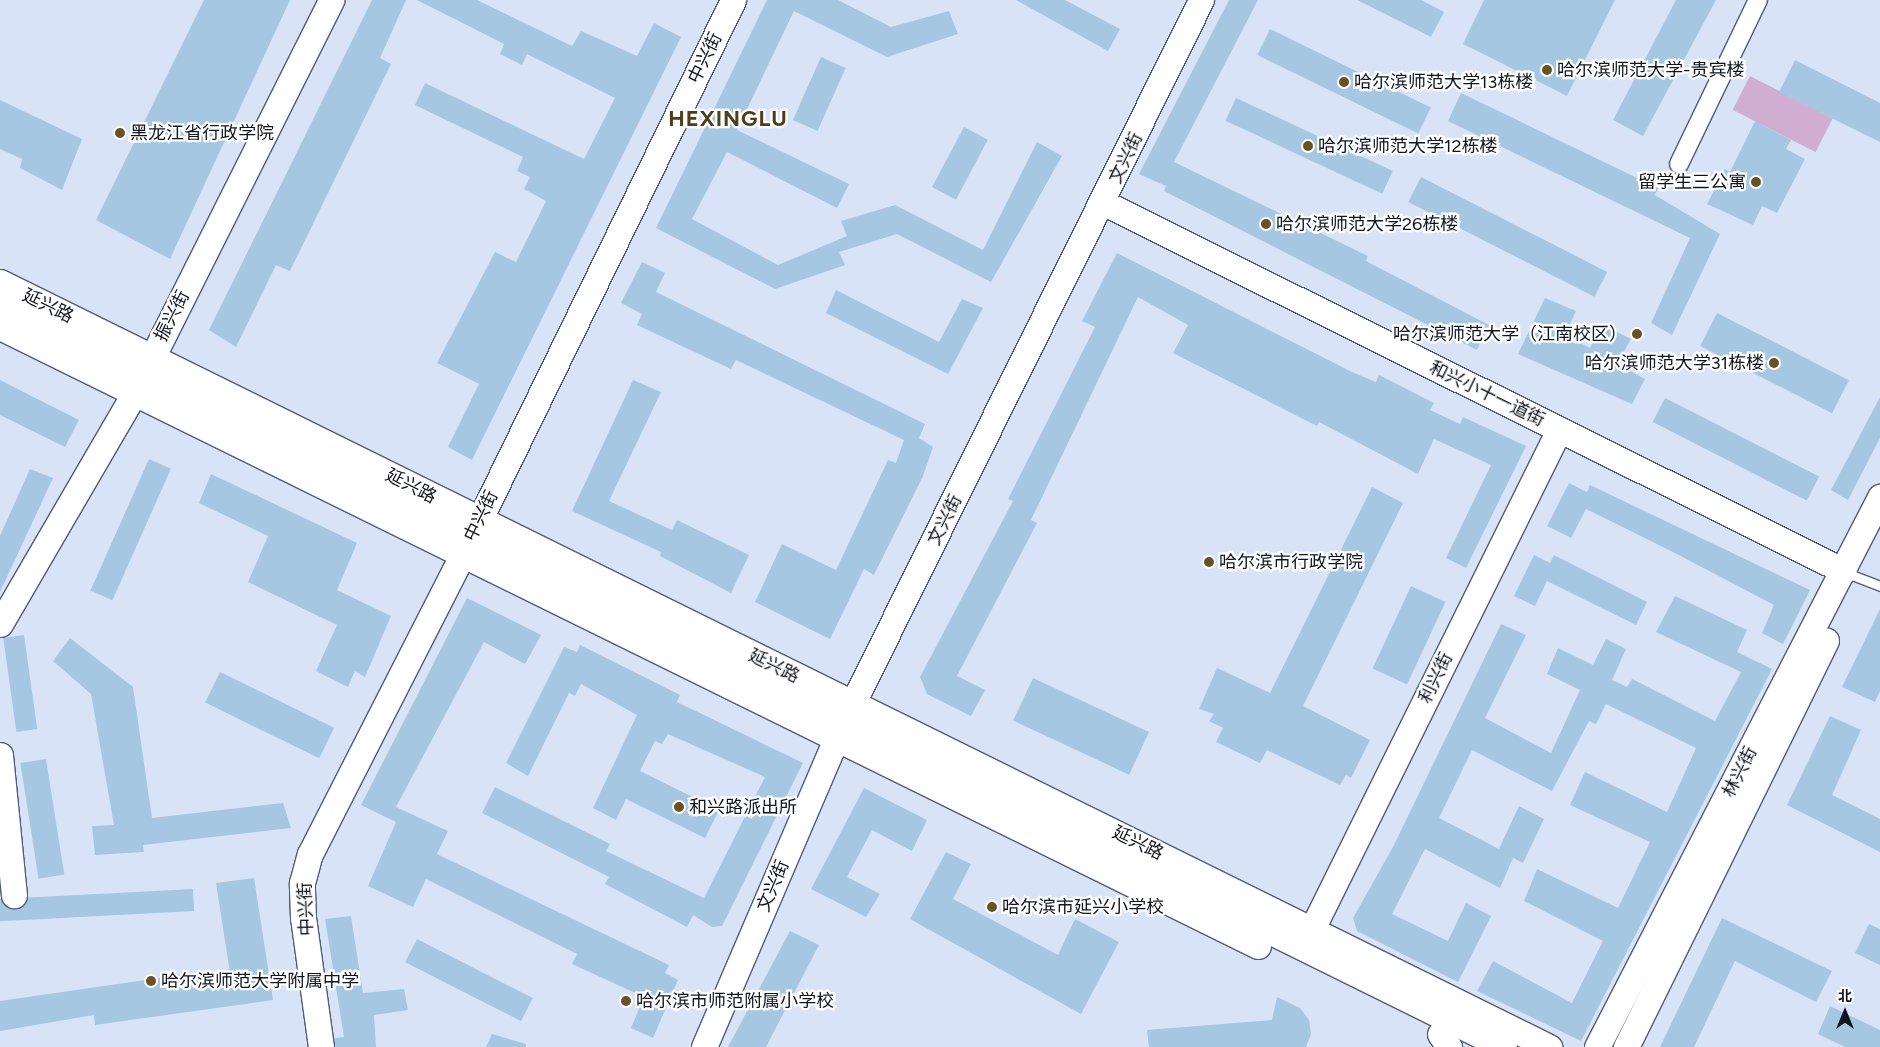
<!DOCTYPE html>
<html>
<head>
<meta charset="utf-8">
<style>
  body { margin:0 }
  #map { position:relative; width:1880px; height:1047px; overflow:hidden; background:#d8e3f8; font-family:Figtree,"Noto Sans SC",sans-serif }
  div>[style] { position:absolute }
  [style*='--x'] { left:calc(var(--x)*1px); top:calc(var(--y)*1px); width:calc(var(--w)*1px); rotate:calc(var(--a)*1deg) }
  .green>* { inset:0; background:#d0aed2; transform-origin:0 0 }
  .building>* { inset:0; background:#a6c7e2; transform-origin:0 0 }
  .roads { filter:drop-shadow(1px 0 #4e5c7b) drop-shadow(-1px 0 #4e5c7b) drop-shadow(0 1px #4e5c7b) drop-shadow(0 -1px #4e5c7b) }
  .lane>* { height:9px; margin:-4.5px; padding:0 4.5px; transform-origin:4.5px; border-radius:4.5px; background:#fff }
  .street>* { height:18px; margin:-9px; padding:0 9px; transform-origin:9px; border-radius:9px; background:#fff }
  .secondary>* { height:25px; margin:-12.5px; padding:0 12.5px; transform-origin:12.5px; border-radius:12.5px; background:#fff }
  .dots>* { width:14px; height:14px; translate:-50% -50%; box-sizing:border-box; border:2px solid #fff; border-radius:50% }
  span { translate:-50% -50%; white-space:nowrap; text-align:center; line-height:1.15; -webkit-text-stroke:4.5px #fff; paint-order:stroke }
  .street-label { font-size:18px; color:#0e1420 }
  .poi-label { font-size:18px; color:#0e1420 }
  .left { translate:0 -50%; text-align:left }
  .right { translate:-100% -50%; text-align:right }
  .district-label { font-size:22px; color:#4f3e17; font-weight:700; letter-spacing:1px }
  .north { position:absolute; left:1820px; top:987px; width:50px; height:50px; -webkit-text-stroke:4px #fff; paint-order:stroke; rotate:0deg; font-size:14px; font-weight:700; line-height:20px; text-align:center; color:#0e1420 }
  .north::after { content:''; display:block; margin:auto; width:18px; height:22px; background:#0e1420; clip-path:polygon(50% 0,100% 100%,50% 72%,0 100%) }
</style>
</head>
<body>
<div id="map">
  <div class="green">
    <div style="left:1750px;top:76px;width:93px;height:38px;rotate:27deg"></div>
  </div>
  <div class="building">
    <div style="clip-path:polygon(204px 0,290px 0,170px 259px,96px 220px)"></div>
    <div style="clip-path:polygon(372px 0,406px 0,380px 58px,391px 64px,290px 271px,276px 265px,236px 347px,209px 330px)"></div>
    <div style="clip-path:polygon(417px 0,477px 0,572px 46px,581px 31px,637px 56px,654px 23px,681px 37px,472px 460px,448px 447px,479px 384px,437px 363px,495px 252px,516px 262px,546px 201px,524px 189px,530px 177px,517px 171px,523px 157px,415px 105px,425px 83px,584px 159px,615px 98px,527px 54px,522px 65px,500px 54px,504px 44px)"></div>
    <div style="clip-path:polygon(767px 0,838px 0,891px 27px,949px 11px,958px 34px,887px 57px,794px 11px,737px 130px,849px 184px,837px 208px,727px 152px,692px 219px,778px 265px,847px 236px,841px 221px,895px 205px,983px 250px,1037px 142px,1062px 156px,991px 282px,897px 234px,839px 252px,845px 265px,775px 289px,656px 228px)"></div>
    <div style="clip-path:polygon(1016px 0,1065px 0,1120px 29px,1108px 51px)"></div>
    <div style="clip-path:polygon(1229px 0,1258px 0,1174px 162px,1368px 256px,1366px 261px,1489px 325px,1477px 350px,1164px 191px,1166px 186px,1139px 174px)"></div>
    <div style="clip-path:polygon(1357px 0,1421px 0,1444px 12px,1431px 37px)"></div>
    <div style="clip-path:polygon(1484px 0,1615px 0,1567px 96px,1463px 44px)"></div>
    <div style="clip-path:polygon(1676px 0,1716px 0,1643px 136px,1613px 120px)"></div>
    <div style="left:1270px;top:29px;width:179px;height:29px;rotate:26deg"></div>
    <div style="left:821px;top:57px;width:27px;height:69px;rotate:24deg"></div>
    <div style="clip-path:polygon(1795px 60px,1880px 103px,1880px 142px,1779px 92px)"></div>
    <div style="clip-path:polygon(1461px 93px,1658px 188px,1655px 195px,1720px 234px,1672px 335px,1651px 323px,1690px 238px,1448px 121px)"></div>
    <div style="left:1236px;top:98px;width:173px;height:25px;rotate:25deg"></div>
    <div style="clip-path:polygon(0 100px,82px 139px,62px 190px,20px 168px,22px 159px,0 149px)"></div>
    <div style="clip-path:polygon(1755px 121px,1791px 140px,1786px 149px,1805px 159px,1777px 213px,1762px 206px,1753px 225px,1707px 204px,1725px 169px,1730px 172px)"></div>
    <div style="left:964px;top:127px;width:27px;height:68px;rotate:28deg"></div>
    <div style="left:1421px;top:177px;width:209px;height:28px;rotate:27deg"></div>
    <div style="clip-path:polygon(1117px 253px,1352px 372px,1376px 382px,1379px 375px,1434px 403px,1430px 410px,1460px 424px,1463px 417px,1526px 446px,1466px 568px,1446px 558px,1491px 465px,1434px 439px,1418px 474px,1319px 422px,1317px 426px,1173px 353px,1188px 325px,1138px 297px,1031px 520px,1037px 523px,957px 676px,985px 690px,971px 716px,927px 694px,920px 677px,1013px 501px,1008px 499px,1095px 327px,1082px 321px)"></div>
    <div style="clip-path:polygon(642px 262px,665px 273px,656px 292px,925px 424px,919px 438px,933px 447px,923px 476px,874px 575px,864px 569px,830px 639px,755px 602px,782px 544px,836px 570px,888px 460px,896px 463px,904px 440px,736px 360px,731px 369px,637px 325px,642px 314px,621px 303px)"></div>
    <div style="clip-path:polygon(836px 290px,939px 342px,962px 299px,983px 308px,948px 374px,826px 313px)"></div>
    <div style="clip-path:polygon(1545px 298px,1576px 311px,1565px 335px,1590px 348px,1601px 324px,1631px 339px,1617px 364px,1645px 379px,1632px 404px,1518px 354px)"></div>
    <div style="left:1717px;top:313px;width:148px;height:37px;rotate:27deg"></div>
    <div style="clip-path:polygon(0 380px,79px 420px,65px 447px,0 415px)"></div>
    <div style="clip-path:polygon(633px 380px,661px 392px,609px 501px,672px 530px,677px 520px,749px 555px,731px 593px,660px 556px,661px 552px,572px 511px)"></div>
    <div style="clip-path:polygon(1880px 397px,1880px 438px,1848px 500px,1831px 490px)"></div>
    <div style="left:1665px;top:398px;width:173px;height:27px;rotate:27deg"></div>
    <div style="left:149px;top:459px;width:24px;height:144px;rotate:24deg"></div>
    <div style="clip-path:polygon(30px 469px,53px 478px,0 592px,0 536px)"></div>
    <div style="clip-path:polygon(211px 474px,357px 543px,337px 590px,391px 616px,365px 677px,355px 671px,348px 687px,316px 671px,337px 625px,248px 582px,268px 536px,199px 503px)"></div>
    <div style="clip-path:polygon(1569px 483px,1587px 492px,1590px 485px,1810px 590px,1783px 644px,1762px 633px,1774px 605px,1671px 551px,1586px 509px,1571px 538px,1547px 526px)"></div>
    <div style="clip-path:polygon(1372px 487px,1403px 503px,1303px 706px,1370px 740px,1351px 778px,1346px 775px,1340px 785px,1267px 750px,1260px 763px,1216px 742px,1223px 728px,1209px 721px,1214px 714px,1199px 709px,1217px 668px,1270px 693px)"></div>
    <div style="clip-path:polygon(1534px 555px,1550px 563px,1554px 555px,1647px 602px,1636px 625px,1547px 581px,1535px 606px,1514px 596px)"></div>
    <div style="left:1411px;top:586px;width:38px;height:91px;rotate:25deg"></div>
    <div style="clip-path:polygon(1675px 596px,1747px 630px,1737px 652px,1772px 669px,1581px 1041px,1477px 991px,1493px 961px,1572px 1003px,1603px 941px,1524px 901px,1537px 869px,1618px 908px,1650px 842px,1570px 805px,1585px 772px,1667px 812px,1696px 748px,1606px 704px,1596px 724px,1589px 721px,1552px 791px,1472px 750px,1439px 818px,1499px 849px,1519px 806px,1544px 819px,1523px 863px,1513px 858px,1500px 888px,1425px 849px,1392px 914px,1448px 941px,1466px 903px,1491px 916px,1458px 982px,1357px 931px,1353px 918px,1393px 847px,1501px 624px,1526px 635px,1485px 718px,1551px 753px,1580px 690px,1547px 674px,1558px 648px,1593px 665px,1606px 639px,1626px 649px,1612px 680px,1627px 687px,1632px 679px,1715px 721px,1741px 672px,1656px 632px)"></div>
    <div style="clip-path:polygon(467px 598px,541px 635px,525px 664px,484px 642px,396px 807px,448px 831px,437px 854px,669px 965px,665px 973px,678px 980px,653px 1038px,631px 1028px,644px 997px,572px 964px,577px 954px,426px 879px,413px 907px,368px 886px,396px 822px,361px 805px)"></div>
    <div style="clip-path:polygon(1880px 609px,1880px 691px,1875px 702px,1842px 687px)"></div>
    <div style="left:24px;top:635px;width:95px;height:21px;rotate:82deg"></div>
    <div style="clip-path:polygon(70px 638px,133px 687px,152px 818px,283px 803px,291px 828px,143px 845px,144px 852px,95px 855px,92px 826px,114px 825px,91px 694px,53px 661px)"></div>
    <div style="clip-path:polygon(580px 645px,680px 695px,677px 702px,803px 763px,722px 926px,712px 927px,693px 915px,687px 927px,605px 884px,609px 877px,482px 813px,495px 787px,610px 844px,606px 851px,704px 898px,765px 777px,668px 734px,662px 744px,655px 741px,640px 771px,719px 810px,705px 838px,626px 799px,616px 820px,593px 808px,637px 715px,581px 684px,575px 696px,569px 693px,528px 776px,506px 763px,564px 647px,577px 652px)"></div>
    <div style="left:220px;top:672px;width:127px;height:34px;rotate:26deg"></div>
    <div style="left:1033px;top:678px;width:128px;height:47px;rotate:25deg"></div>
    <div style="clip-path:polygon(1830px 716px,1861px 730px,1832px 795px,1880px 819px,1880px 852px,1787px 805px)"></div>
    <div style="left:46px;top:759px;width:117px;height:26px;rotate:81deg"></div>
    <div style="clip-path:polygon(864px 788px,927px 820px,912px 851px,872px 830px,847px 877px,880px 894px,866px 917px,811px 889px)"></div>
    <div style="clip-path:polygon(946px 852px,971px 864px,953px 899px,1058px 955px,1075px 919px,1119px 942px,1081px 1014px,910px 919px)"></div>
    <div style="clip-path:polygon(254px 878px,273px 1000px,95px 1025px,94px 1015px,0 1031px,0 1001px,201px 972px,202px 979px,230px 973px,216px 883px)"></div>
    <div style="left:193px;top:889px;width:22px;height:195px;rotate:87deg"></div>
    <div style="clip-path:polygon(351px 916px,363px 993px,404px 989px,408px 1010px,374px 1015px,376px 1047px,335px 1047px,334px 1038px,344px 1037px,325px 919px)"></div>
    <div style="clip-path:polygon(1722px 918px,1832px 971px,1816px 1002px,1735px 961px,1694px 1047px,1660px 1047px)"></div>
    <div style="clip-path:polygon(1869px 924px,1880px 929px,1880px 965px,1855px 953px)"></div>
    <div style="clip-path:polygon(790px 931px,819px 945px,766px 1047px,728px 1047px)"></div>
    <div style="left:417px;top:939px;width:130px;height:26px;rotate:27deg"></div>
    <div style="clip-path:polygon(1277px 997px,1300px 1008px,1309px 1020px,1311px 1034px,1306px 1047px,1149px 1047px,1147px 1030px,1272px 1020px)"></div>
    <div style="clip-path:polygon(1830px 1006px,1880px 1030px,1880px 1047px,1845px 1047px,1818px 1034px)"></div>
    <div style="clip-path:polygon(492px 1034px,526px 1044px,526px 1047px,486px 1047px)"></div>
  </div>
  <div class="roads">
    <div class="lane">
      <div style="--x:1844;--y:572;--w:39;--a:21"></div>
    </div>
    <div class="street">
      <div style="--x:1679;--y:164;--w:182;--a:-64.3"></div>
    </div>
    <div class="secondary">
      <div style="--x:1104;--y:203;--w:826;--a:26.44"></div>
      <div style="--x:0;--y:282;--w:1728;--a:26.28"></div>
      <div style="--x:0;--y:305;--w:1677;--a:26.26"></div>
      <div style="--x:0;--y:327;--w:1402;--a:26.2"></div>
      <div style="--x:0;--y:624;--w:266;--a:-59.8"></div>
      <div style="--x:134;--y:394;--w:441;--a:-63.4"></div>
      <div style="--x:0;--y:755;--w:141;--a:84.3"></div>
      <div style="--x:1313;--y:927;--w:555;--a:-63.67"></div>
      <div style="--x:1440;--y:1034;--w:16;--a:55"></div>
      <div style="--x:321;--y:1047;--w:130;--a:-97.9"></div>
      <div style="--x:303;--y:918;--w:35;--a:-92"></div>
      <div style="--x:302;--y:883;--w:30;--a:-75"></div>
      <div style="--x:310;--y:854;--w:335;--a:-63"></div>
      <div style="--x:462;--y:556;--w:619;--a:-64.01"></div>
      <div style="--x:704;--y:1047;--w:353;--a:-66.8"></div>
      <div style="--x:843;--y:723;--w:807;--a:-63.66"></div>
      <div style="--x:1597;--y:1047;--w:619;--a:-62.77"></div>
      <div style="--x:1626;--y:1047;--w:453;--a:-63.8"></div>
    </div>
  </div>
  <div class="dots">
    <div style="left:1547px;top:70px;background:#685222"></div>
    <div style="left:1344px;top:82px;background:#685222"></div>
    <div style="left:120px;top:133px;background:#685222"></div>
    <div style="left:1308px;top:146px;background:#685222"></div>
    <div style="left:1756px;top:182px;background:#685222"></div>
    <div style="left:1266px;top:224px;background:#685222"></div>
    <div style="left:1637px;top:334px;background:#685222"></div>
    <div style="left:1774px;top:363px;background:#685222"></div>
    <div style="left:1209px;top:562px;background:#685222"></div>
    <div style="left:679px;top:807px;background:#685222"></div>
    <div style="left:992px;top:907px;background:#685222"></div>
    <div style="left:151px;top:981px;background:#685222"></div>
    <div style="left:626px;top:1001px;background:#685222"></div>
  </div>
  <div class="street-label">
    <span style="left:705px;top:58px;rotate:-64deg">中兴街</span>
    <span style="left:1126px;top:158px;rotate:-64deg">文兴街</span>
    <span style="left:48px;top:306px;rotate:26deg">延兴路</span>
    <span style="left:172px;top:316px;rotate:-63deg">振兴街</span>
    <span style="left:1487px;top:394px;rotate:26deg">和兴小十一道街</span>
    <span style="left:411px;top:486px;rotate:27deg">延兴路</span>
    <span style="left:481px;top:516px;rotate:-64deg">中兴街</span>
    <span style="left:945px;top:520px;rotate:-63deg">文兴街</span>
    <span style="left:774px;top:666px;rotate:26deg">延兴路</span>
    <span style="left:1436px;top:678px;rotate:-64deg">利兴街</span>
    <span style="left:1740px;top:772px;rotate:-63deg">林兴街</span>
    <span style="left:1138px;top:843px;rotate:26deg">延兴路</span>
    <span style="left:773px;top:886px;rotate:-67deg">文兴街</span>
    <span style="left:306px;top:909px;rotate:-92deg">中兴街</span>
  </div>
  <div class="poi-label">
    <span class="left" style="left:1557px;top:70px">哈尔滨师范大学-贵宾楼</span>
    <span class="left" style="left:1354px;top:82px">哈尔滨师范大学13栋楼</span>
    <span class="left" style="left:130px;top:133px">黑龙江省行政学院</span>
    <span class="left" style="left:1318px;top:146px">哈尔滨师范大学12栋楼</span>
    <span class="right" style="left:1746px;top:182px">留学生三公寓</span>
    <span class="left" style="left:1276px;top:224px">哈尔滨师范大学26栋楼</span>
    <span class="right" style="left:1627px;top:334px">哈尔滨师范大学（江南校区）</span>
    <span class="right" style="left:1764px;top:363px">哈尔滨师范大学31栋楼</span>
    <span class="left" style="left:1219px;top:562px">哈尔滨市行政学院</span>
    <span class="left" style="left:689px;top:807px">和兴路派出所</span>
    <span class="left" style="left:1002px;top:907px">哈尔滨市延兴小学校</span>
    <span class="left" style="left:161px;top:981px">哈尔滨师范大学附属中学</span>
    <span class="left" style="left:636px;top:1001px">哈尔滨市师范附属小学校</span>
  </div>
  <div class="district-label">
    <span style="left:728px;top:119px">HEXINGLU</span>
  </div>
  <div class="north">北</div>
</div>
</body>
</html>
